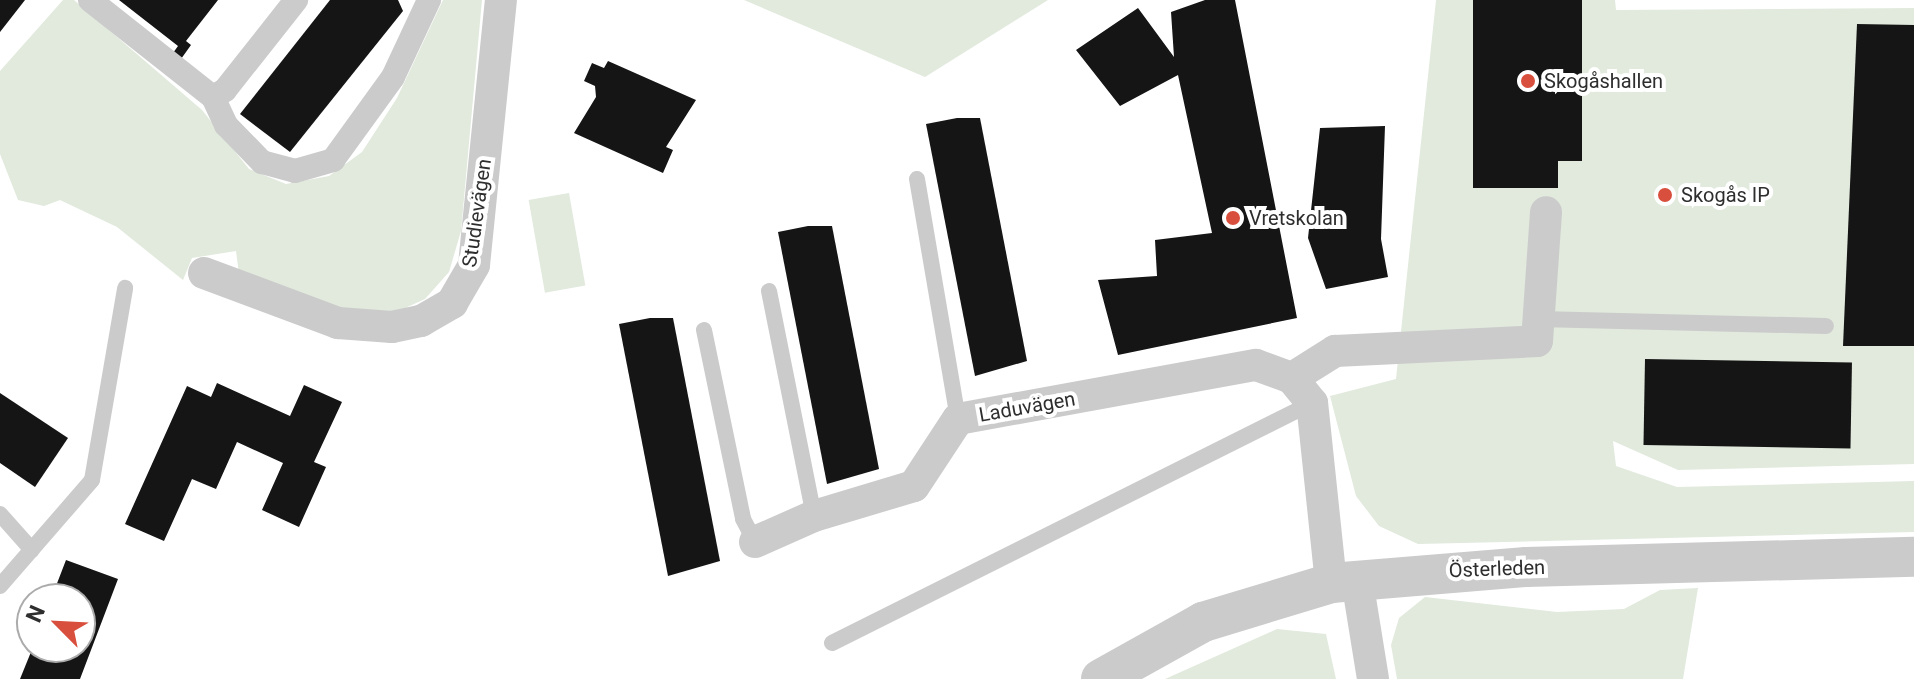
<!DOCTYPE html>
<html>
<head>
<meta charset="utf-8">
<style>
  body { margin:0 }
  #map { position:relative; width:1914px; height:679px; overflow:hidden; background:#fff; font-family:Roboto,sans-serif }
  div>[style] { position:absolute }
  [style*='--x'] { left:calc(var(--x)*1px); top:calc(var(--y)*1px); width:calc(var(--w)*1px); rotate:calc(var(--a)*1deg) }
  .green>* { inset:0; background:#e1eadd; transform-origin:0 0 }
  .building>* { inset:0; background:#151515; transform-origin:0 0 }
  .service>* { height:16px; margin:-8px; padding:0 8px; transform-origin:8px; border-radius:8px; background:#cbcbcb }
  .pedestrian>* { height:24px; margin:-12px; padding:0 12px; transform-origin:12px; border-radius:12px; background:#cbcbcb }
  .minor>* { height:32px; margin:-16px; padding:0 16px; transform-origin:16px; border-radius:16px; background:#cbcbcb }
  .tertiary>* { height:40px; margin:-20px; padding:0 20px; transform-origin:20px; border-radius:20px; background:#cbcbcb }
  .dots>* { width:22px; height:22px; translate:-50% -50%; box-sizing:border-box; border:4px solid #fff; border-radius:50% }
  span { translate:-50% -50%; white-space:nowrap; text-align:center; line-height:1.15; -webkit-text-stroke:8px #fff; paint-order:stroke }
  .poi-label { font-size:20px; color:#2e2e2e }
  .left { translate:0 -50%; text-align:left }
  .street-label { font-size:20px; color:#2e2e2e }
  .north { position:absolute; left:16px; top:583px; width:80px; height:80px; box-sizing:border-box; background:#fff; border:2px solid #ababab; border-radius:50%; rotate:294deg; font-size:22px; font-weight:700; line-height:32px; text-align:center; color:#2e2e2e }
  .north::after { content:''; display:block; margin:auto; width:28px; height:36px; background:#d84f3d; clip-path:polygon(50% 0,100% 100%,50% 72%,0 100%) }
</style>
</head>
<body>
<div id="map">
  <div class="green">
    <div style="clip-path:polygon(63px 0,74px 0,202px 110px,249px 169px,286px 184px,329px 176px,362px 152px,397px 98px,443px 0,482px 0,461px 231px,449px 272px,425px 299px,394px 313px,335px 309px,239px 274px,236px 251px,192px 258px,183px 280px,117px 227px,60px 200px,44px 206px,18px 200px,0 154px,0 71px)"></div>
    <div style="clip-path:polygon(744px 0,1048px 0,925px 77px)"></div>
    <div style="clip-path:polygon(1436px 0,1615px 0,1616px 10px,1914px 8px,1914px 464px,1678px 470px,1613px 441px,1616px 466px,1677px 487px,1914px 481px,1914px 532px,1418px 544px,1379px 526px,1356px 496px,1330px 396px,1396px 379px)"></div>
    <div style="left:569px;top:193px;width:94px;height:41px;rotate:80deg"></div>
    <div style="clip-path:polygon(1698px 588px,1683px 679px,1397px 679px,1391px 645px,1399px 618px,1425px 597px,1557px 612px,1624px 609px,1660px 590px)"></div>
    <div style="clip-path:polygon(1277px 629px,1326px 634px,1336px 679px,1165px 679px)"></div>
  </div>
  <div class="building">
    <div style="clip-path:polygon(0 0,25px 0,0 32px)"></div>
    <div style="clip-path:polygon(119px 0,218px 0,186px 41px,191px 45px,181px 59px,173px 53px,178px 46px)"></div>
    <div style="clip-path:polygon(330px 0,398px 0,403px 11px,290px 152px,240px 114px)"></div>
    <div style="clip-path:polygon(1205px 0,1235px 0,1297px 318px,1118px 355px,1098px 280px,1157px 276px,1155px 240px,1212px 233px,1178px 75px,1120px 106px,1076px 50px,1138px 8px,1174px 57px,1171px 12px)"></div>
    <div style="clip-path:polygon(1473px 0,1582px 0,1582px 161px,1558px 161px,1558px 188px,1473px 188px)"></div>
    <div style="clip-path:polygon(1857px 24px,1914px 25px,1914px 346px,1843px 346px)"></div>
    <div style="clip-path:polygon(608px 61px,696px 100px,666px 147px,673px 150px,663px 173px,574px 133px,596px 97px,595px 86px,584px 81px,592px 63px,604px 68px)"></div>
    <div style="clip-path:polygon(957px 118px,980px 118px,1027px 361px,975px 376px,926px 124px)"></div>
    <div style="clip-path:polygon(1385px 126px,1381px 239px,1388px 277px,1326px 289px,1308px 238px,1320px 128px)"></div>
    <div style="clip-path:polygon(808px 226px,832px 226px,879px 469px,827px 484px,778px 232px)"></div>
    <div style="clip-path:polygon(650px 318px,673px 318px,720px 561px,668px 576px,619px 324px)"></div>
    <div style="left:1645px;top:359px;width:207px;height:86px;rotate:1deg"></div>
    <div style="clip-path:polygon(217px 383px,290px 416px,304px 385px,342px 402px,314px 462px,326px 467px,299px 527px,262px 510px,283px 463px,237px 442px,216px 489px,192px 479px,164px 541px,125px 524px,187px 386px,211px 397px)"></div>
    <div style="clip-path:polygon(0 393px,68px 438px,35px 487px,0 463px)"></div>
    <div style="clip-path:polygon(66px 560px,118px 579px,80px 679px,20px 679px,33px 647px,80px 647px,80px 599px,51px 599px)"></div>
  </div>
  <div class="service">
    <div style="--x:917;--y:179;--w:243;--a:80.3"></div>
    <div style="--x:769;--y:291;--w:229;--a:78.7"></div>
    <div style="--x:1539;--y:319;--w:287;--a:1.4"></div>
    <div style="--x:704;--y:330;--w:193;--a:78.3"></div>
    <div style="--x:743;--y:519;--w:26;--a:62"></div>
    <div style="--x:0;--y:514;--w:48;--a:48.4"></div>
    <div style="--x:0;--y:586;--w:140;--a:-49"></div>
    <div style="--x:92;--y:480;--w:195;--a:-80.2"></div>
    <div style="--x:832;--y:643;--w:537;--a:-26.57"></div>
  </div>
  <div class="pedestrian">
    <div style="--x:90;--y:0;--w:157;--a:38.3"></div>
    <div style="--x:213;--y:97;--w:14;--a:-30"></div>
    <div style="--x:225;--y:90;--w:115;--a:-51.7"></div>
    <div style="--x:213;--y:97;--w:31;--a:65"></div>
    <div style="--x:226;--y:125;--w:52;--a:45.8"></div>
    <div style="--x:262;--y:162;--w:34;--a:15"></div>
    <div style="--x:295;--y:171;--w:40;--a:-16"></div>
    <div style="--x:333;--y:160;--w:102;--a:-54.1"></div>
    <div style="--x:393;--y:77;--w:85;--a:-64.9"></div>
  </div>
  <div class="minor">
    <div style="--x:204;--y:273;--w:143;--a:20.5"></div>
    <div style="--x:338;--y:323;--w:54;--a:4.2"></div>
    <div style="--x:392;--y:327;--w:30;--a:-12"></div>
    <div style="--x:421;--y:321;--w:36;--a:-30"></div>
    <div style="--x:452;--y:303;--w:44;--a:-59.9"></div>
    <div style="--x:474;--y:265;--w:266;--a:-84.2"></div>
    <div style="--x:755;--y:542;--w:64;--a:-23.8"></div>
    <div style="--x:814;--y:516;--w:104;--a:-16.7"></div>
    <div style="--x:914;--y:486;--w:80;--a:-56.7"></div>
    <div style="--x:958;--y:419;--w:303;--a:-10.3"></div>
    <div style="--x:1256;--y:365;--w:38;--a:20"></div>
    <div style="--x:1357;--y:580;--w:100;--a:80.8"></div>
    <div style="--x:1331;--y:583;--w:181;--a:-96"></div>
    <div style="--x:1312;--y:403;--w:32;--a:-129"></div>
    <div style="--x:1292;--y:378;--w:51;--a:-32.1"></div>
    <div style="--x:1335;--y:351;--w:202;--a:-2.8"></div>
    <div style="--x:1537;--y:341;--w:129;--a:-86"></div>
  </div>
  <div class="tertiary">
    <div style="--x:1101;--y:679;--w:117;--a:-29.2"></div>
    <div style="--x:1203;--y:622;--w:134;--a:-16.9"></div>
    <div style="--x:1331;--y:583;--w:196;--a:-4.7"></div>
    <div style="--x:1526;--y:567;--w:388;--a:-1.5"></div>
  </div>
  <div class="dots">
    <div style="left:1528px;top:81px;background:#d84f3d"></div>
    <div style="left:1665px;top:195px;background:#d84f3d"></div>
    <div style="left:1233px;top:218px;background:#d84f3d"></div>
  </div>
  <div class="poi-label">
    <span class="left" style="left:1544px;top:81px">Skogåshallen</span>
    <span class="left" style="left:1681px;top:195px">Skogås IP</span>
    <span class="left" style="left:1249px;top:218px">Vretskolan</span>
  </div>
  <div class="street-label">
    <span style="left:477px;top:213px;rotate:-82deg">Studievägen</span>
    <span style="left:1027px;top:407px;rotate:-10deg">Laduvägen</span>
    <span style="left:1497px;top:569px;rotate:-2deg">Österleden</span>
  </div>
  <div class="north">N</div>
</div>
</body>
</html>
